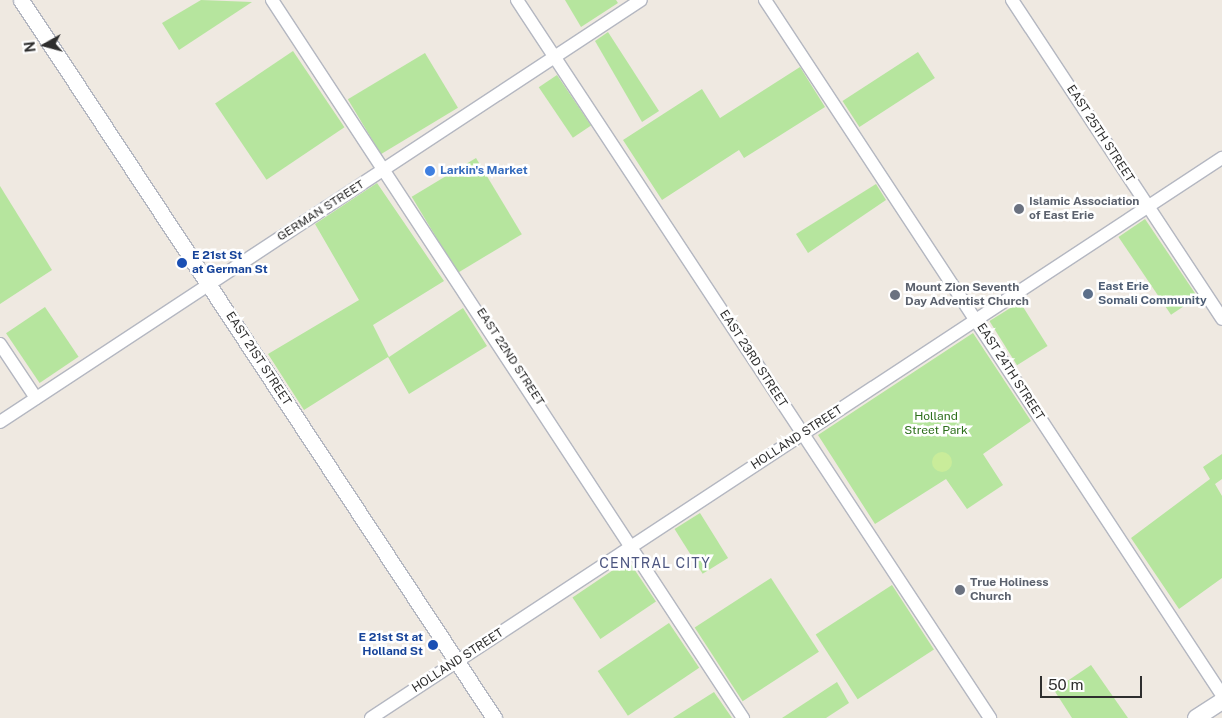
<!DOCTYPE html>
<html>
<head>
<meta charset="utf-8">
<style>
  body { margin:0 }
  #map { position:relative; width:1222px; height:718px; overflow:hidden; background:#efe9e1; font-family:"Public Sans",sans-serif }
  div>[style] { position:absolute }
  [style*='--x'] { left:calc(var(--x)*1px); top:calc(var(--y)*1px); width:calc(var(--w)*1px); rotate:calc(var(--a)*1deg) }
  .green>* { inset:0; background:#b6e59e; transform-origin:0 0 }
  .pitch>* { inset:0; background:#c9ec9a }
  .round { border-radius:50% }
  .roads { filter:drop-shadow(1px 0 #b4b7c1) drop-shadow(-1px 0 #b4b7c1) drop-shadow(0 1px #b4b7c1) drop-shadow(0 -1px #b4b7c1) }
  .minor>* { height:12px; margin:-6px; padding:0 6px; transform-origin:6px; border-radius:6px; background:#fff }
  .tertiary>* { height:15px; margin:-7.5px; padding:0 7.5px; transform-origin:7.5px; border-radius:7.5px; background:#fff }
  .secondary>* { height:16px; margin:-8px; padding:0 8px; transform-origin:8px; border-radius:8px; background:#fff }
  .dots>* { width:14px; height:14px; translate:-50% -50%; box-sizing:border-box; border:2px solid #fff; border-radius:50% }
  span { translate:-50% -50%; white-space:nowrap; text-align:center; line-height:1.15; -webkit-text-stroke:5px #fff; paint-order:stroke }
  .street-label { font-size:12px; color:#2e2e2e }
  .shop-label { font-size:12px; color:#366cbe; font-weight:700 }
  .left { translate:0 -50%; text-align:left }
  .worship-label { font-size:12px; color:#5b616d; font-weight:700 }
  .transit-label { font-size:12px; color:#164399; font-weight:700 }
  .right { translate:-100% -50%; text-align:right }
  .service-label { font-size:12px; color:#4e5e75; font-weight:700 }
  .park-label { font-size:12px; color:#2c6e1b }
  .neighbourhood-label { font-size:14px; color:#4d5680; letter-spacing:1px }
  .north { position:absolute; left:20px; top:20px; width:50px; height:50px; -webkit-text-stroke:4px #fff; paint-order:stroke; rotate:263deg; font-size:14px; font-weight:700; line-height:20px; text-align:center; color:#2e2e2e }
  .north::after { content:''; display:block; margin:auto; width:18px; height:22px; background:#2e2e2e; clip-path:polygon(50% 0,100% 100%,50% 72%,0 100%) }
  .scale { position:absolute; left:1040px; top:676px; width:102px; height:22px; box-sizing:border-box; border:2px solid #2e2e2e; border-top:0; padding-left:6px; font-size:15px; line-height:18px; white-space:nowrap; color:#2e2e2e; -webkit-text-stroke:4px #fff; paint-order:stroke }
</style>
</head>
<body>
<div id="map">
  <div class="green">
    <div style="clip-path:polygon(201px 0,252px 2px,179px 50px,162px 23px)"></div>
    <div style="clip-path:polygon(565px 0,616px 0,618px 3px,581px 27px)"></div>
    <div style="clip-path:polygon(608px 32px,659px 111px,642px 122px,595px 41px)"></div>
    <div style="left:293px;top:51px;width:92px;height:94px;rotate:56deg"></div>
    <div style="left:918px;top:52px;width:31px;height:90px;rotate:57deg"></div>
    <div style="left:425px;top:53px;width:64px;height:90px;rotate:59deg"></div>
    <div style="clip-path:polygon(800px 67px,825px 107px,744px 158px,739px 150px,662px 200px,623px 140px,702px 89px,720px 118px)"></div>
    <div style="left:557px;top:75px;width:61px;height:22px;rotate:56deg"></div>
    <div style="left:476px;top:158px;width:89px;height:75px;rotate:59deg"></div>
    <div style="clip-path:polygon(377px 183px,444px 281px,373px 325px,389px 357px,463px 308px,487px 346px,409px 394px,388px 357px,304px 410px,268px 354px,359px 300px,315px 224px)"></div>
    <div style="clip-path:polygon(876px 184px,886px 200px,808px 253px,796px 234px)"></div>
    <div style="clip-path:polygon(0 186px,52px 270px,0 304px)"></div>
    <div style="left:1145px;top:219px;width:94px;height:32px;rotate:56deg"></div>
    <div style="left:1020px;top:302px;width:52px;height:36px;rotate:58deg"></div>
    <div style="left:45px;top:307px;width:60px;height:47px;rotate:56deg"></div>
    <div style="clip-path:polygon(973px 333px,1031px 421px,983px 454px,1003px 485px,967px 509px,946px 479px,875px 524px,818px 435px)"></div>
    <div style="clip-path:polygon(1222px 454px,1222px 479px,1215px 484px,1222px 496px,1222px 578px,1179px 609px,1131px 538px,1210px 479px,1203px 467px)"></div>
    <div style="left:700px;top:513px;width:53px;height:30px;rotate:58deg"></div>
    <div style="left:628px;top:560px;width:50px;height:67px;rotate:56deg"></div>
    <div style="left:771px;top:578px;width:88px;height:91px;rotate:57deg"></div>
    <div style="left:892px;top:585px;width:77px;height:91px;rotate:57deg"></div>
    <div style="left:669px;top:623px;width:54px;height:86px;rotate:56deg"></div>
    <div style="clip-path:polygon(1091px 665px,1128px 718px,1072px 718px,1054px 690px)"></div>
    <div style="clip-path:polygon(837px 682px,849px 703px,826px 718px,782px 718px)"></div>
    <div style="clip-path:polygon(714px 692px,732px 718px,673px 718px)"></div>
  </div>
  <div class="pitch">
    <div class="round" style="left:932px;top:452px;width:20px;height:20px"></div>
  </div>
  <div class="roads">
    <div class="minor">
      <div style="--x:272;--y:0;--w:859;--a:56.74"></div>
      <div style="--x:517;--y:0;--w:860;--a:56.62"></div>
      <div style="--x:765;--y:0;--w:832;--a:56.67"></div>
      <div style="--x:1012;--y:0;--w:382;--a:56.6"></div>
      <div style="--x:0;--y:344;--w:65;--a:56.3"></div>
      <div style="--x:0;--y:422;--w:767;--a:-33.36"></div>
      <div style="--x:371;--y:718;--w:1019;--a:-33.35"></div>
    </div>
    <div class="tertiary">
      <div style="--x:21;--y:0;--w:860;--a:56.62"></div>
    </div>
    <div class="secondary">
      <div style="--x:1196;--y:718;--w:31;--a:-33"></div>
    </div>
  </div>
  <div class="dots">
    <div style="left:430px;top:171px;background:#3f7fe0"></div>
    <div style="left:1019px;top:209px;background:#6b7280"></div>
    <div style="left:182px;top:263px;background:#1a4fb4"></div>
    <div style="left:1088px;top:294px;background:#5c6f8a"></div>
    <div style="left:895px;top:295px;background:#6b7280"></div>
    <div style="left:960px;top:590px;background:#6b7280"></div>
    <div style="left:433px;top:645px;background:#1a4fb4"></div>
  </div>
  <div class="street-label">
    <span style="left:1100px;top:134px;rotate:57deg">EAST 25TH STREET</span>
    <span style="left:321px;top:211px;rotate:-33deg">GERMAN STREET</span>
    <span style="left:510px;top:357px;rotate:57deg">EAST 22ND STREET</span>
    <span style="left:258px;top:359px;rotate:57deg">EAST 21ST STREET</span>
    <span style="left:753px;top:359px;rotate:57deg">EAST 23RD STREET</span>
    <span style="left:1010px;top:372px;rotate:57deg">EAST 24TH STREET</span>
    <span style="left:797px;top:438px;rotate:-33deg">HOLLAND STREET</span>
    <span style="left:458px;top:661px;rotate:-33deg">HOLLAND STREET</span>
  </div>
  <div class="shop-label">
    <span class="left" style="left:440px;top:171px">Larkin's Market</span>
  </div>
  <div class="worship-label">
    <span class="left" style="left:1029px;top:209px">Islamic Association<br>of East Erie</span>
    <span class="left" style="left:905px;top:295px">Mount Zion Seventh<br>Day Adventist Church</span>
    <span class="left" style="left:970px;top:590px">True Holiness<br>Church</span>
  </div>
  <div class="transit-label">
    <span class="left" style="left:192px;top:263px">E 21st St<br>at German St</span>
    <span class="right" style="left:423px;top:645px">E 21st St at<br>Holland St</span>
  </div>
  <div class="service-label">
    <span class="left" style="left:1098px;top:294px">East Erie<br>Somali Community</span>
  </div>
  <div class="park-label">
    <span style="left:936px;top:424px">Holland<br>Street Park</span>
  </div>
  <div class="neighbourhood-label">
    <span style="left:655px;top:563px">CENTRAL CITY</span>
  </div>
  <div class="north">N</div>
  <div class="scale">50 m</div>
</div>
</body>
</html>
